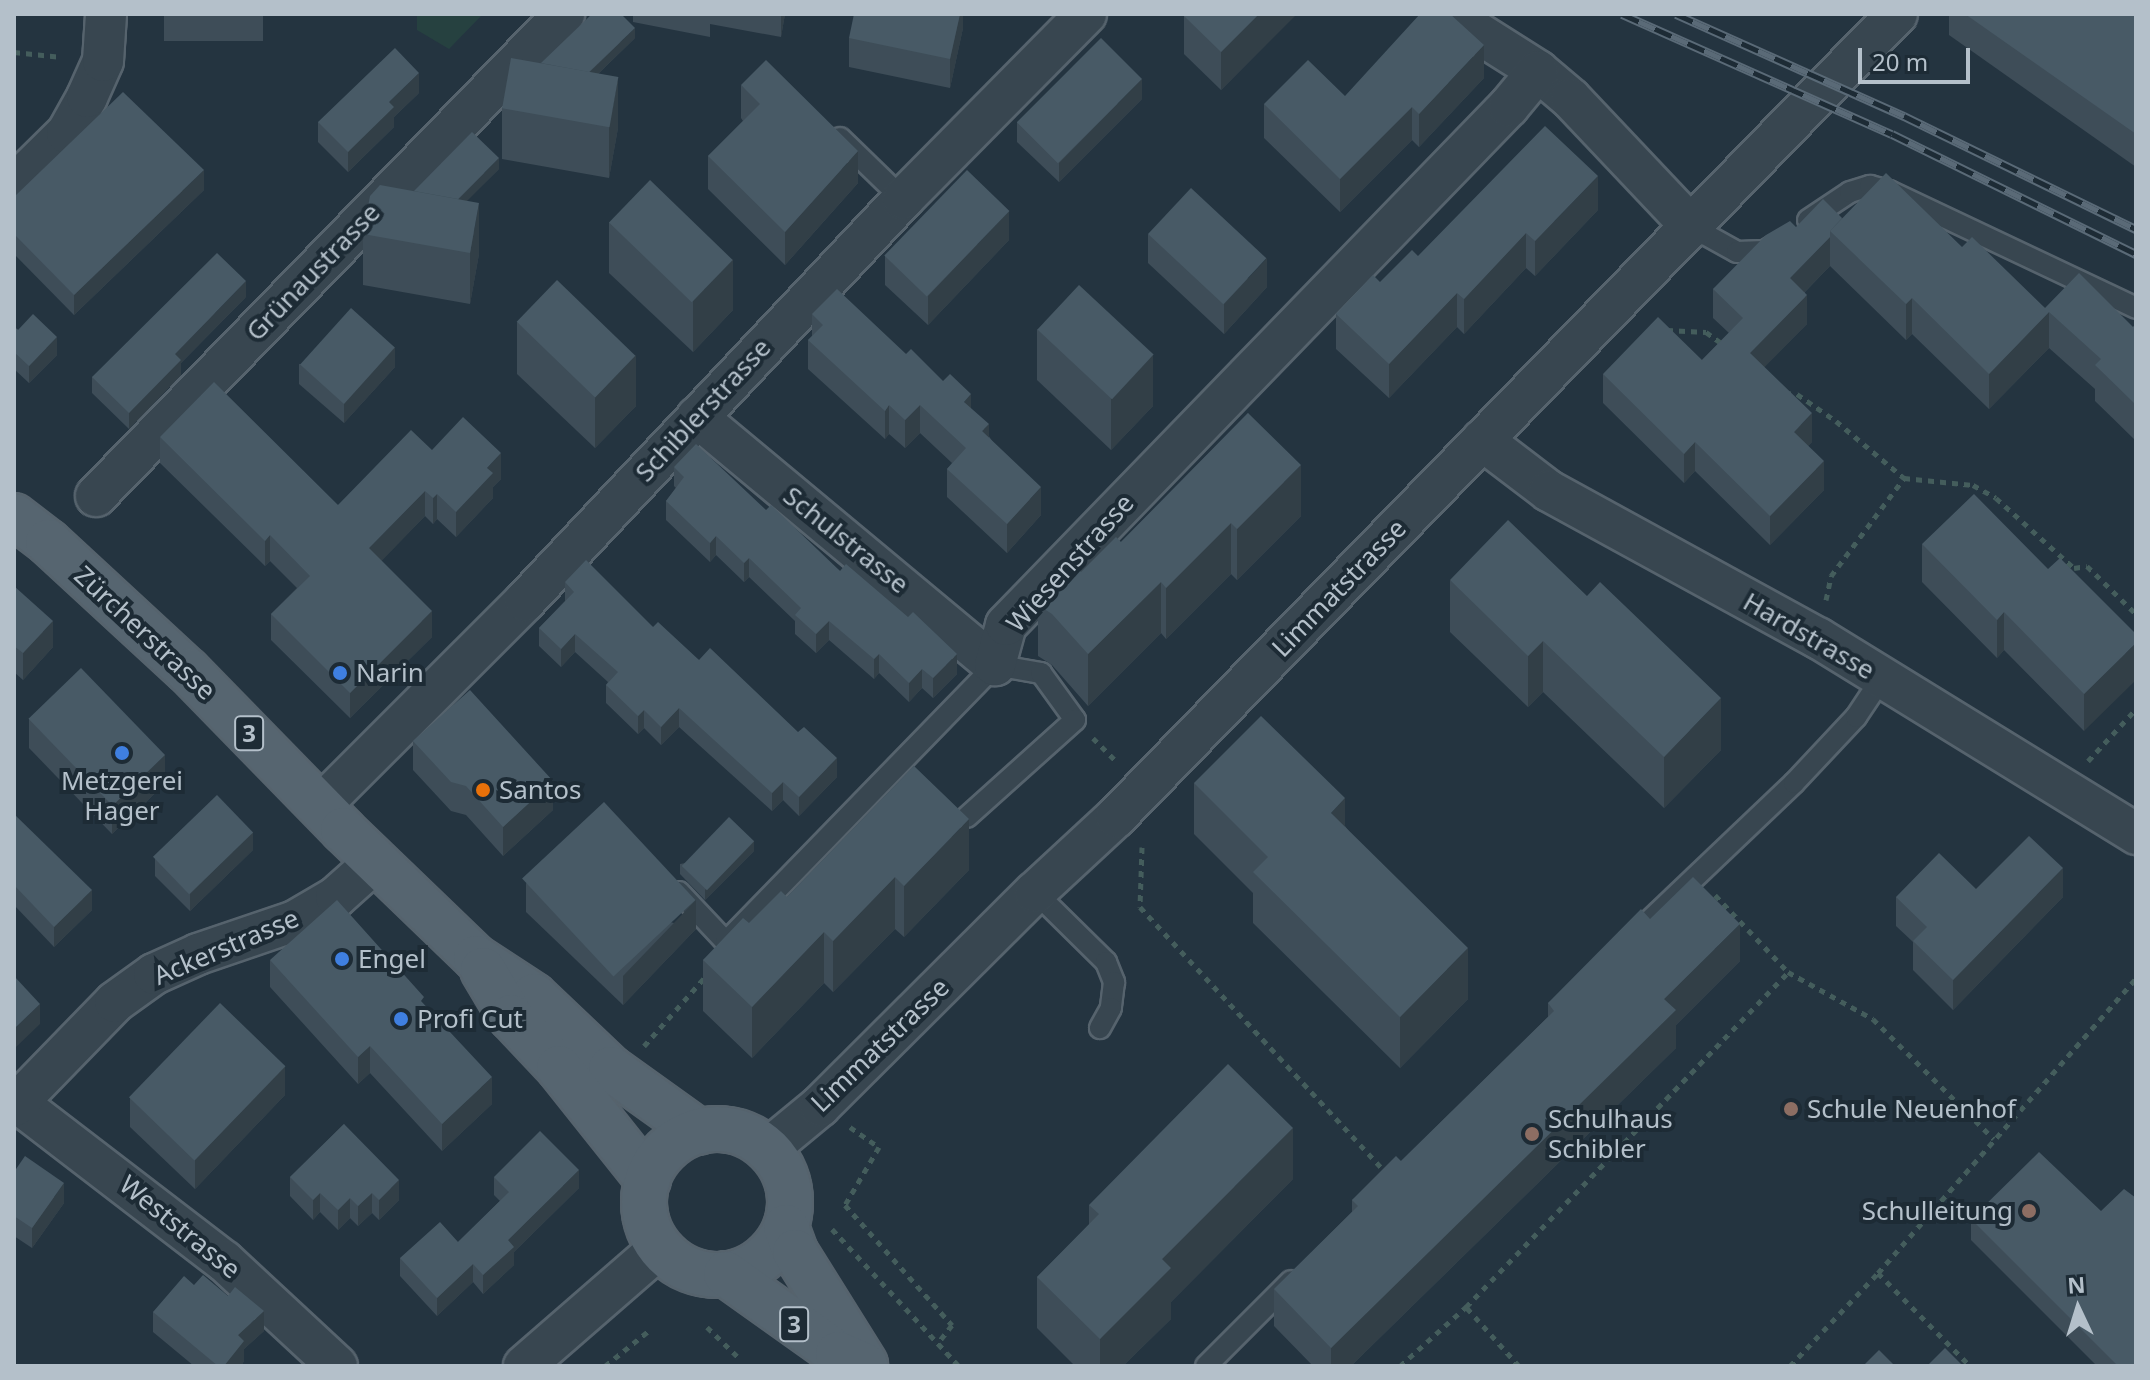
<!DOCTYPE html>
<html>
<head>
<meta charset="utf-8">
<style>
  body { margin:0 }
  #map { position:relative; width:2150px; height:1380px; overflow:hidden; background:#243440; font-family:"Noto Sans",sans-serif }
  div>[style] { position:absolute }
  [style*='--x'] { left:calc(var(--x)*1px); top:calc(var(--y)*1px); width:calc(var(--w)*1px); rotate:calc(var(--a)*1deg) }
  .green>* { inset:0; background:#264140 }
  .path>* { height:5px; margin-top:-2.5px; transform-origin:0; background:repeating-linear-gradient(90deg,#445d5c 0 6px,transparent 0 12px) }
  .roads { filter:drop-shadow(2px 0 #56636d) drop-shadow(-2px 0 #56636d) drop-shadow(0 2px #56636d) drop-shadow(0 -2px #56636d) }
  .service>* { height:20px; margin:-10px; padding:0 10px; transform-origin:10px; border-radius:10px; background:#384650 }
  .minor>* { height:40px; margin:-20px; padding:0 20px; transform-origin:20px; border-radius:20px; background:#384650 }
  .primary>* { height:44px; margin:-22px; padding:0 22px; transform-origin:22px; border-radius:22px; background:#566570 }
  .primary>.ring { margin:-22px; padding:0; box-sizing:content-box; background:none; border:44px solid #566570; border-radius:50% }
  .rail>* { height:9px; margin-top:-4.5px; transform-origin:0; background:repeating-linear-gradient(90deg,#1d2b35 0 18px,#5a6a77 0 36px); box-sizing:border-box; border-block:2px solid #5a6a77 }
  .wall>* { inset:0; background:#3e4d58; transform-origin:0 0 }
  .shaded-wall>* { inset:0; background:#323f47 }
  .building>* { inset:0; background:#485a66; transform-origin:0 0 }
  .dots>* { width:22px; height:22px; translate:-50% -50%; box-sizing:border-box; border:4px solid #1d2b35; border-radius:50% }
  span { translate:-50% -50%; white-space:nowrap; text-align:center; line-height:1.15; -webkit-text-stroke:8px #1d2b35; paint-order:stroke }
  .shield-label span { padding:2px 6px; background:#1d2b35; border:2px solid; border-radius:6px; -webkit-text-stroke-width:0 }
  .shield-label { font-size:24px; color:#b4c0ca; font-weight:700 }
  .street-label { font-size:26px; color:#b4c0ca }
  .poi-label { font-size:26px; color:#b4c0ca }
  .left { translate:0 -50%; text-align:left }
  .right { translate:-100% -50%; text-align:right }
  .frame { position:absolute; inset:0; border:16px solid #b4c0ca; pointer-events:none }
  .north { position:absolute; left:2038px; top:1268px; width:80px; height:80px; -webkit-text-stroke:6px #1d2b35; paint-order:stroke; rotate:356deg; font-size:22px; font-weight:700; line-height:32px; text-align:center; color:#b4c0ca }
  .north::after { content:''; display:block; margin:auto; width:28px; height:36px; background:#b4c0ca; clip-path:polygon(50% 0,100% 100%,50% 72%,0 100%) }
  .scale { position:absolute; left:1858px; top:48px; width:112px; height:36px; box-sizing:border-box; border:4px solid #b4c0ca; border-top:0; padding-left:10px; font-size:24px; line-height:28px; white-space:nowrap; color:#b4c0ca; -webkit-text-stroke:6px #1d2b35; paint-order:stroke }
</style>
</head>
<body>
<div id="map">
  <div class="green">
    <div style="clip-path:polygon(417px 14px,483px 14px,449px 49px,417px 30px)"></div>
  </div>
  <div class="path">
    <div style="--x:14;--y:52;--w:48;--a:5.9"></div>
    <div style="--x:1667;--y:330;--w:39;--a:3"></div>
    <div style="--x:1706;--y:332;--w:24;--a:36"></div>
    <div style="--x:1785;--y:393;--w:12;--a:5"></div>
    <div style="--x:1797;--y:394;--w:47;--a:34.7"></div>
    <div style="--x:1836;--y:421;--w:89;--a:40"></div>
    <div style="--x:1904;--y:478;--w:69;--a:5.8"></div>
    <div style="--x:1973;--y:485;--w:26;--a:29"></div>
    <div style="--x:1996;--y:498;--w:105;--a:41.9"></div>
    <div style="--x:2074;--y:568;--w:13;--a:-9"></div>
    <div style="--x:2087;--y:566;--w:69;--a:44.4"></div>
    <div style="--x:1826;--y:600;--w:25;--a:-78"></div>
    <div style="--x:1831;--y:576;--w:122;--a:-53.3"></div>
    <div style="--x:1093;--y:738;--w:34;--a:45"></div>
    <div style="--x:2088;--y:761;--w:71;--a:-47.3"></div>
    <div style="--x:1142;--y:847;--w:60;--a:91.9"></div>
    <div style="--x:1140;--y:907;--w:362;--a:47.2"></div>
    <div style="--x:1715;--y:895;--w:106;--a:46.5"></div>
    <div style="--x:1788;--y:972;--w:97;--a:28.9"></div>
    <div style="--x:1873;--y:1019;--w:170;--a:44.8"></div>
    <div style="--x:644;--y:1046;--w:94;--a:-48.5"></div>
    <div style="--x:850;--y:1127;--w:35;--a:35"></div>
    <div style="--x:879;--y:1147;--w:67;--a:120.4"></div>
    <div style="--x:845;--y:1205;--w:161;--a:48.3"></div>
    <div style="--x:952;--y:1325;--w:24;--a:128"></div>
    <div style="--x:832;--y:1229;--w:187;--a:47.2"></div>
    <div style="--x:1878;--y:1273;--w:131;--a:45.3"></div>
    <div style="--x:707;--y:1327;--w:45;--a:44.1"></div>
    <div style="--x:605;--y:1366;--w:59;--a:-38.8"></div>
    <div style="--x:1400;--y:1366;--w:89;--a:-41.8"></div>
    <div style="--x:1519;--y:1366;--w:79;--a:-131.9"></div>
    <div style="--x:1466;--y:1307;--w:465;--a:-46.1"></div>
    <div style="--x:1790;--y:1366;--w:128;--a:-46.6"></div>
    <div style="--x:1878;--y:1273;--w:392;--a:-48.8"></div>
  </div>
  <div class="roads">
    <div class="service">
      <div style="--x:840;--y:138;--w:88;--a:44.1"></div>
      <div style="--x:1808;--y:220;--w:50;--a:-33.7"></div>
      <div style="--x:1850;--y:192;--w:21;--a:-17"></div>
      <div style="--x:1870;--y:186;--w:20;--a:15"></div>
      <div style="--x:1889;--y:191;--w:273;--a:25.3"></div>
      <div style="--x:1692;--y:227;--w:51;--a:29.1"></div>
      <div style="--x:1737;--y:252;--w:28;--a:-2"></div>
      <div style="--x:1765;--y:251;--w:9;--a:-32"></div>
      <div style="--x:679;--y:892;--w:69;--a:46.8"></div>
      <div style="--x:726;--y:942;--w:386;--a:-45.8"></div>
      <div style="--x:995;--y:665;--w:47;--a:9.9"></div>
      <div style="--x:1041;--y:673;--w:58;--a:54.1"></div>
      <div style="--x:1075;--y:720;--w:145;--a:138.1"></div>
      <div style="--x:1035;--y:892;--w:100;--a:44.6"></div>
      <div style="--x:1106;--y:962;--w:22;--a:68"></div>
      <div style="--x:1114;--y:982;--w:26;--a:97"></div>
      <div style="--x:1111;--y:1008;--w:23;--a:119"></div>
      <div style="--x:1649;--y:921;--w:200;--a:-43.6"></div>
      <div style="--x:1794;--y:783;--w:91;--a:-46.8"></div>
      <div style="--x:1856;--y:717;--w:47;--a:-56.3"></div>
      <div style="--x:1206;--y:1366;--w:120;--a:-45"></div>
    </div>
    <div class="minor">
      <div style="--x:1448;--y:14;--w:107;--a:32.3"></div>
      <div style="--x:1538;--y:71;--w:43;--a:40.3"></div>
      <div style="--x:1571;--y:99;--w:176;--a:46.6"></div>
      <div style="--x:14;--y:185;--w:74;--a:-44.5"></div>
      <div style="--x:67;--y:133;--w:41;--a:-60.9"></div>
      <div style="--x:87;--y:97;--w:39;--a:-66"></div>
      <div style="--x:103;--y:61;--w:47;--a:-86.3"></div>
      <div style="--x:697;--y:417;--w:388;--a:39.8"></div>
      <div style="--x:995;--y:665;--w:41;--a:-74.6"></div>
      <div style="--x:1006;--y:625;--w:723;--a:-45.9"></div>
      <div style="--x:1509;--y:106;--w:45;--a:-50.4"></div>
      <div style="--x:1482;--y:440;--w:84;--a:37.3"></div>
      <div style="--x:1549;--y:491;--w:307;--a:28.7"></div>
      <div style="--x:1818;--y:638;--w:374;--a:31.6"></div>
      <div style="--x:96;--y:496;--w:672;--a:-45.84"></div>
      <div style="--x:320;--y:806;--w:290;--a:-45"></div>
      <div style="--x:525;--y:601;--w:552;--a:-46.76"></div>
      <div style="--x:903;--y:199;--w:260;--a:-45.3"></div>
      <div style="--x:14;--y:1100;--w:265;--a:37.5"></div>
      <div style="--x:224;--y:1261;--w:154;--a:42.9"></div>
      <div style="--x:14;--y:1106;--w:145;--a:-45.8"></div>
      <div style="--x:115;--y:1002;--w:48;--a:-35.7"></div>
      <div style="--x:154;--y:974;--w:48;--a:-24.4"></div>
      <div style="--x:198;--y:954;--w:102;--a:-18.8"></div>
      <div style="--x:295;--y:921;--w:48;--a:-30.3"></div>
      <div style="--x:336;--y:897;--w:52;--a:-41.9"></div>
      <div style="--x:768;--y:1149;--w:67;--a:-39.6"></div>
      <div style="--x:820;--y:1106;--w:303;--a:-44.9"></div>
      <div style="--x:1035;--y:892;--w:110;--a:-42.8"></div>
      <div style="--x:1116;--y:817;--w:1120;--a:-45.8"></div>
      <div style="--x:524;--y:1366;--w:181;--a:-41"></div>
    </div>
    <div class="primary">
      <div style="--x:14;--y:516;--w:43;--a:37.4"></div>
      <div style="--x:48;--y:542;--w:190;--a:42.7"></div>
      <div style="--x:188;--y:671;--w:222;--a:45.7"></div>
      <div style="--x:343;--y:830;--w:185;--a:43.9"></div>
      <div style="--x:476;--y:958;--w:69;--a:33.2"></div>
      <div style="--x:534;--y:996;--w:106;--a:43.5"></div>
      <div style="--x:611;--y:1069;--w:108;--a:35.6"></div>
      <div style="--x:483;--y:970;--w:55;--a:59.2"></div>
      <div style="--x:511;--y:1017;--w:70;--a:46.7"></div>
      <div style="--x:559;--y:1068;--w:143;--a:51.5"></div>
      <div class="ring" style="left:644px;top:1129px;width:102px;height:102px"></div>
      <div style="--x:786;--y:1227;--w:27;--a:70"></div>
      <div style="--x:795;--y:1252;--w:132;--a:58"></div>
      <div style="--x:726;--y:1274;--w:138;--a:35.5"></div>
      <div style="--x:838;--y:1354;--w:30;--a:24"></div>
    </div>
  </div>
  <div class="rail">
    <div style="--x:1622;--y:14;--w:295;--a:24"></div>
    <div style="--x:1892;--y:134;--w:272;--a:26.2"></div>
    <div style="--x:1676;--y:14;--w:250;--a:24.1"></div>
    <div style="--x:1904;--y:116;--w:258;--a:26"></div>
  </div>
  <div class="wall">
    <div style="left:164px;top:14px;width:99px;height:27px"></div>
    <div style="clip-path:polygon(633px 14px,785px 14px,781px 37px,710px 24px,710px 37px,633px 22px)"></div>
    <div style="clip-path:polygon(963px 14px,963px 28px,950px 88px,849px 67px,849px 38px)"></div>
    <div style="clip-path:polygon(1296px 14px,1221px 90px,1184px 54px,1184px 16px)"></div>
    <div style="clip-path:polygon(1949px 14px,2136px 14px,2136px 167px,1949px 35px)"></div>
    <div style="clip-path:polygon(635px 38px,598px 74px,618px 128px,609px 178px,502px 159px,502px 108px,541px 63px)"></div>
    <div style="clip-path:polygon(1484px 78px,1419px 147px,1412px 140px,1340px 212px,1264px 138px,1264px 104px,1345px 96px)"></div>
    <div style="clip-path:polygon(741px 85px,858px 183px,785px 265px,708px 189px,708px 156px,743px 121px,741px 118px)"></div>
    <div style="clip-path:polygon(419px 93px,394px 117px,394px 127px,348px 172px,318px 142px,318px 122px)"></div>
    <div style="clip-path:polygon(1142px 99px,1059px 182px,1017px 142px,1017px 122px)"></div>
    <div style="clip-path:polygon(499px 169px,466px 201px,479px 254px,470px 304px,363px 285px,363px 234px,414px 191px)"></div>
    <div style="clip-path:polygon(204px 190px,74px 315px,14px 254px,14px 197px)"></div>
    <div style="clip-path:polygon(1598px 210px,1535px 276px,1526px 268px,1464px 334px,1457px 327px,1389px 398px,1336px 349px,1336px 314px,1418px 256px)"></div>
    <div style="clip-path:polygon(1842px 218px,1962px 247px,2045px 308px,2133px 327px,2136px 324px,2136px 441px,2095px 401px,2095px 389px,2049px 348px,1989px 409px,1912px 334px,1906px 340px,1830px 266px,1805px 292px,1807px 324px,1764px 367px,1812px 442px,1808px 446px,1824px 490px,1770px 545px,1695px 471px,1684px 483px,1603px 403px,1603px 374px,1702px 360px,1729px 333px,1713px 318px,1713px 289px,1796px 227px)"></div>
    <div style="clip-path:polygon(609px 222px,733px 310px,693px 352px,609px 273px)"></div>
    <div style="clip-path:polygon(1148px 234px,1267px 287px,1224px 334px,1148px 263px)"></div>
    <div style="clip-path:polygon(1009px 240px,928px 325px,885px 285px,885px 256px)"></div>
    <div style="clip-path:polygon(246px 297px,181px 363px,181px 375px,129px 429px,92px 393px,92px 377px)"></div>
    <div style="clip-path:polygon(812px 314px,906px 354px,971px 409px,1041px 515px,1007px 553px,947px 497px,947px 469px,952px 463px,920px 433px,905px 448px,889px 434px,885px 439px,808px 369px,808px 340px,812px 336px)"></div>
    <div style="clip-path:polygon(517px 322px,636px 406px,595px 448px,517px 374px)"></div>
    <div style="clip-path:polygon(14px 327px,57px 355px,29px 383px,14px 369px)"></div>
    <div style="clip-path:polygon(1037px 329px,1153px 406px,1111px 450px,1037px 380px)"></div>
    <div style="clip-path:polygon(299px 364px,395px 367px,344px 423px,299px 384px)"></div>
    <div style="clip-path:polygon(1248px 413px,1301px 516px,1237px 580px,1231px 574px,1166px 639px,1161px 633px,1088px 706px,1052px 665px,1038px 656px,1038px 605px,1121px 542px)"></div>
    <div style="clip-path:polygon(160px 437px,338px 505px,432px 450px,501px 479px,493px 487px,493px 498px,456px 537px,437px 519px,433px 524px,425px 516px,381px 561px,432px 637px,350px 718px,271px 640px,271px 614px,297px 588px,270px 561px,265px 566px,160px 463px)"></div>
    <div style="clip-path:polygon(674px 467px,766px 510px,840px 571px,957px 674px,933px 698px,922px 688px,909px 702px,879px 673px,874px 679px,829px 640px,816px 653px,795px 634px,795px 621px,749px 577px,744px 582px,716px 555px,710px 562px,666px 520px,666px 501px,676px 488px,674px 486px)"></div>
    <div style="clip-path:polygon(1922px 544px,2048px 569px,2136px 634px,2084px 731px,2004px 650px,1997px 658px,1922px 582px)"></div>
    <div style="clip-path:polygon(1450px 580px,1721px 750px,1664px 808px,1543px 692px,1528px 707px,1450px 632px)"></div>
    <div style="clip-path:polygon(565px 582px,653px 627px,699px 660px,837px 777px,799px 816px,783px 800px,772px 811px,679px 727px,661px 745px,644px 728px,638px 734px,606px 703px,606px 685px,608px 682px,575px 652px,561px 667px,539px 646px,539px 628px,565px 601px)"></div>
    <div style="clip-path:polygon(14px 586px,53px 647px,23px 680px,14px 672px)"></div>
    <div style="clip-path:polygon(29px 719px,165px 784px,112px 834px,29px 748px)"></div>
    <div style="clip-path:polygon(413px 741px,553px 810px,503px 856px,466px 815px,451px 811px,413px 770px)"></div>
    <div style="clip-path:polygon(914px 766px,969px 870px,904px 937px,895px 929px,833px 992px,824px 983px,752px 1058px,703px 1011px,703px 960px,749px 923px,787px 897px)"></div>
    <div style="clip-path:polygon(1194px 783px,1345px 826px,1468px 999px,1400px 1068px,1253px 923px,1253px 893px,1194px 834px)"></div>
    <div style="clip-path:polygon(14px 814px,92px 910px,54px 947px,14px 905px)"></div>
    <div style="clip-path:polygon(253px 850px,190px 911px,155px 876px,155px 859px)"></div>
    <div style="clip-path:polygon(754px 851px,705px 900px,680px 874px,680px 864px)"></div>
    <div style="clip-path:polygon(526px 883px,696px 929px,623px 1005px,526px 912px)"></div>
    <div style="clip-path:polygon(1976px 889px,2063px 897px,1953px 1010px,1913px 970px,1913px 942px,1896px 926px,1896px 897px)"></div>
    <div style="clip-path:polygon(1650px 919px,1740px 961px,1676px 1025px,1676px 1048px,1351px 1366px,1313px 1366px,1274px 1326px,1274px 1289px,1352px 1212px,1352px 1200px,1401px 1161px,1548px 1017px,1548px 1003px)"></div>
    <div style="clip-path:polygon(270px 960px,424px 1005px,492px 1104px,442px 1151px,370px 1073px,358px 1084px,270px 987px)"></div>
    <div style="clip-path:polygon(285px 1095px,195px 1189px,130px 1127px,130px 1098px)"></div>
    <div style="clip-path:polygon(344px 1124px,399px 1200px,379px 1220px,372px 1213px,358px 1226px,350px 1218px,338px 1230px,320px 1212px,313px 1220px,290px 1196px,290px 1177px)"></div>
    <div style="clip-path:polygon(14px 1172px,64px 1203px,32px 1248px,14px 1236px)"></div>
    <div style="clip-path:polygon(494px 1177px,579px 1188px,514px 1252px,514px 1265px,483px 1294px,473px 1282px,437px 1316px,400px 1276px,400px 1258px,458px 1242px,500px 1201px,494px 1195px)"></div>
    <div style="clip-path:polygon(1293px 1179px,1171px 1302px,1171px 1319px,1123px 1366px,1075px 1366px,1037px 1328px,1037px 1277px,1089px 1225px,1089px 1205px)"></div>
    <div style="clip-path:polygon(2101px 1211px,2136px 1366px,2097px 1366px,1971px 1240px,1971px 1219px)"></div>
    <div style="clip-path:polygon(194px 1285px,264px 1331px,244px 1349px,244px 1361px,241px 1366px,194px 1366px,153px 1332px,153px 1312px)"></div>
  </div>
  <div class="shaded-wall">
    <div style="clip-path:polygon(781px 14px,785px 14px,781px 37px)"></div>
    <div style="clip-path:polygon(960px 14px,963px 14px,963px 28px,950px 88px,950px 59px)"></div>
    <div style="clip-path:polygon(1259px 14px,1296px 14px,1296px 15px,1221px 90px,1221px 52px)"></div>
    <div style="clip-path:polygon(635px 28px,635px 38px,569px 102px,569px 92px)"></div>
    <div style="clip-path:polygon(1484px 45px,1484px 78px,1419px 147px,1419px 114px)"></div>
    <div style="clip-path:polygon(419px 73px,419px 93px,394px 117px,394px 127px,348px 172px,348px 152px,389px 102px)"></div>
    <div style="clip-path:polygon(618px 77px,618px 128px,609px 178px,609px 127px)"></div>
    <div style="clip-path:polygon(1142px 79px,1142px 99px,1059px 182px,1059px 163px)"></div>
    <div style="clip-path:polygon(1412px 107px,1412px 140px,1340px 212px,1340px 179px)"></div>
    <div style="clip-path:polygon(858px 151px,858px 183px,785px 265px,785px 232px)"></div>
    <div style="clip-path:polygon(499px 158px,499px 169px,438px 230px,438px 220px)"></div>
    <div style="clip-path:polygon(204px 170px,204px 190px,74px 315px,74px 295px)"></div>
    <div style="clip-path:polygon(1598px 176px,1598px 210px,1535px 276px,1535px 241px)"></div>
    <div style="clip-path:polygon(479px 203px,479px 254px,470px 304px,470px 253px)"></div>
    <div style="clip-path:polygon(1009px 211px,1009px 240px,928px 325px,928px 296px)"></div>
    <div style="clip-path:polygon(1526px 233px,1526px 268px,1464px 334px,1464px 299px)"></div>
    <div style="clip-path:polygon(1830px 237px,1830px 266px,1790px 307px,1790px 278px)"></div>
    <div style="clip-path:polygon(1267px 258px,1267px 287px,1224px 334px,1224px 304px)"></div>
    <div style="clip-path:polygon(733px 259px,733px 310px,693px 352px,693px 301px)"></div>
    <div style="clip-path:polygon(246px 281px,246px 297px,181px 363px,181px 375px,129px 429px,129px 413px,175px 354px)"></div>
    <div style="clip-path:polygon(1457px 293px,1457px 327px,1389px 398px,1389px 364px)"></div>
    <div style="clip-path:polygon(1807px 295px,1807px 324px,1750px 382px,1750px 353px)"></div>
    <div style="clip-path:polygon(1912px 298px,1912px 334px,1906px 340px,1906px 304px)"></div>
    <div style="clip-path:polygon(2049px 312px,2049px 348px,1989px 409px,1989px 374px)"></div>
    <div style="clip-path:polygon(57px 337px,57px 355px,29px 383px,29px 366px)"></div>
    <div style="clip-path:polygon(395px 347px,395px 367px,344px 423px,344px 403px)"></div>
    <div style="clip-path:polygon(636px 355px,636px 406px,595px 448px,595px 397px)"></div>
    <div style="clip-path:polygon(1153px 355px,1153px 406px,1111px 450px,1111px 399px)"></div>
    <div style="clip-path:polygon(971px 394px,971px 422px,964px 402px)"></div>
    <div style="clip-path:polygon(889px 405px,889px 434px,885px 439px,885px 411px)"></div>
    <div style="clip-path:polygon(920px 405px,920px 433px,905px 448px,905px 420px)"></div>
    <div style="clip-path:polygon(1812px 413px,1812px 442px,1794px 461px,1794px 432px)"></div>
    <div style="clip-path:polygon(989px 424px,989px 452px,982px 431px)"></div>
    <div style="clip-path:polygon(1695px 442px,1695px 471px,1684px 483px,1684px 454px)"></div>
    <div style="clip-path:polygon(501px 453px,501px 479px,493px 487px,493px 498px,456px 537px,456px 512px,487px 468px)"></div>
    <div style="clip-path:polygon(1824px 461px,1824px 490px,1770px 545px,1770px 516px)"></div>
    <div style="clip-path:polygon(1301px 465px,1301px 516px,1237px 580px,1237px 529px)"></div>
    <div style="clip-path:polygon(1041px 487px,1041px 515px,1007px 553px,1007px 524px)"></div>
    <div style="clip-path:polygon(425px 491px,425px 516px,369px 574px,369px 548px)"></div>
    <div style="clip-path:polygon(437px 494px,437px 519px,433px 524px,433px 498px)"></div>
    <div style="clip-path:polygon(1231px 523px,1231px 574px,1166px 639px,1166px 588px)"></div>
    <div style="clip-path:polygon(270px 535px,270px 561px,265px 566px,265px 541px)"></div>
    <div style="clip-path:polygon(716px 536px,716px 555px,710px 562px,710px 543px)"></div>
    <div style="clip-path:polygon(749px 558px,749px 577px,744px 582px,744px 563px)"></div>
    <div style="clip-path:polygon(1161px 582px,1161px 633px,1088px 706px,1088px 654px)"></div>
    <div style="clip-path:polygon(432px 611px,432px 637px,350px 718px,350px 693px)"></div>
    <div style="clip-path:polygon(2004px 612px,2004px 650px,1997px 658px,1997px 620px)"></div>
    <div style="clip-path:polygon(53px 621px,53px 647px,23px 680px,23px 653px)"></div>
    <div style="clip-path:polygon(829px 621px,829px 640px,816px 653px,816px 634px)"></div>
    <div style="clip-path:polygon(575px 634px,575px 652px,561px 667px,561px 649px)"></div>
    <div style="clip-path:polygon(1543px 641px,1543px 692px,1528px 707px,1528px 656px)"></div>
    <div style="clip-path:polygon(2136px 643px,2136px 680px,2084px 731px,2084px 694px)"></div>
    <div style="clip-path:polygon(879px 654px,879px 673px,874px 679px,874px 659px)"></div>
    <div style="clip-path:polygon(957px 654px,957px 674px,933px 698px,933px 678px)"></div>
    <div style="clip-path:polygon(922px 669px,922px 688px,909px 702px,909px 683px)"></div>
    <div style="clip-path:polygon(1721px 698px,1721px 750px,1664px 808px,1664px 757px)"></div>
    <div style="clip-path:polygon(679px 708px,679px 727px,661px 745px,661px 727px)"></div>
    <div style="clip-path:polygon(644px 710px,644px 728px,638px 734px,638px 716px)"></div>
    <div style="clip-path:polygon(165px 755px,165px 784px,112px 834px,112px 805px)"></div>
    <div style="clip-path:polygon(837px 758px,837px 777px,799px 816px,799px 797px)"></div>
    <div style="clip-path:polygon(553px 781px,553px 810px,503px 856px,503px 827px)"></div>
    <div style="clip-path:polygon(783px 782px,783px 800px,772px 811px,772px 793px)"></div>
    <div style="clip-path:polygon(1345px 798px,1345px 850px,1331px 813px)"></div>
    <div style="clip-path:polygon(969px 819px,969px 870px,904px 937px,904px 886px)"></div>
    <div style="clip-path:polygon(253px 832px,253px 850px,190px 911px,190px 894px)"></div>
    <div style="clip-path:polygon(754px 841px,754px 851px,705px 900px,705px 890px)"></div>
    <div style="clip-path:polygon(2063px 868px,2063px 897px,1953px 1010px,1953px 980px)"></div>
    <div style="clip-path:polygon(895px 877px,895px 929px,833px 992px,833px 941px)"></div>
    <div style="clip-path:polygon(92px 890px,92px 910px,54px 947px,54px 927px)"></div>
    <div style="clip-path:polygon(696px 900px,696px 929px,623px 1005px,623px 976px)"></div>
    <div style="clip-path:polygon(1740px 924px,1740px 961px,1676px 1025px,1676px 1048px,1351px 1366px,1331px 1366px,1331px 1348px,1664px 999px)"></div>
    <div style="clip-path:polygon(824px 932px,824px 983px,752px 1058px,752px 1007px)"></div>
    <div style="clip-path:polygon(1468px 948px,1468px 999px,1400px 1068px,1400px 1017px)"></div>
    <div style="clip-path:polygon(40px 1004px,40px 1024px,14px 1049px,14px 1029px)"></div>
    <div style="clip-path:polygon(370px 1046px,370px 1073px,358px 1084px,358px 1057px)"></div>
    <div style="clip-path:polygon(285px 1066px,285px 1095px,195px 1189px,195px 1160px)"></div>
    <div style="clip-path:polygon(492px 1077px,492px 1104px,442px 1151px,442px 1124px)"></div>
    <div style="clip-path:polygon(1293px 1128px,1293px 1179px,1171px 1302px,1171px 1319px,1123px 1366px,1100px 1366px,1100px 1339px,1162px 1259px)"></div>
    <div style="clip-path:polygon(579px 1170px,579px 1188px,514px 1252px,514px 1265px,483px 1294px,483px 1275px,508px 1240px)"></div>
    <div style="clip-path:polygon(399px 1180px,399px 1200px,379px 1220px,379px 1200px)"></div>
    <div style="clip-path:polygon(64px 1183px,64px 1203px,32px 1248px,32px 1228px)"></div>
    <div style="clip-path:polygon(320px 1193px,320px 1212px,313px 1220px,313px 1200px)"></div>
    <div style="clip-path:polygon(372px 1193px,372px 1213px,358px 1226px,358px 1206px)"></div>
    <div style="clip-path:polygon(350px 1198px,350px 1218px,338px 1230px,338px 1210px)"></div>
    <div style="clip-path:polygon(473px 1264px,473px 1282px,437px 1316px,437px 1298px)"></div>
    <div style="clip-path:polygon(264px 1311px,264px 1331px,244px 1349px,244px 1361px,241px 1366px,224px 1366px,238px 1335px)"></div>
  </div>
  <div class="building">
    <div style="clip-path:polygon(592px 14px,621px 14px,635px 28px,589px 72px,541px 63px)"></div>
    <div style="clip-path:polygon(854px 14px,960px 14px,950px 59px,849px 38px)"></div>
    <div style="clip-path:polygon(1186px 14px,1259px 14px,1221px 52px,1184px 16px)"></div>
    <div style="clip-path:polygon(1420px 14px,1450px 14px,1484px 45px,1419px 114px,1412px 107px,1340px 179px,1264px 104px,1308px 60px,1345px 96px)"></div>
    <div style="clip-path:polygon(1965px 14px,2136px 14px,2136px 134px)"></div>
    <div style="left:1101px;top:38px;width:58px;height:119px;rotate:45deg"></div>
    <div style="clip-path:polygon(395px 48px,419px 73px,389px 102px,394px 107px,348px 152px,318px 122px)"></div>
    <div style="left:511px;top:58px;width:109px;height:51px;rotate:10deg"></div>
    <div style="clip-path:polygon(766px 60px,858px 151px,785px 232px,708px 156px,760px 104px,741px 85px)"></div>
    <div style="clip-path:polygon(123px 92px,204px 170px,74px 295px,14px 234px,14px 197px)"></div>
    <div style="clip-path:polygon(1545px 126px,1598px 176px,1535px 241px,1526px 233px,1464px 299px,1457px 293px,1389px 364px,1336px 314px,1373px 275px,1380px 282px,1412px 250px,1418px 256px)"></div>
    <div style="clip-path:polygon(472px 132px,499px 158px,458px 199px,414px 191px)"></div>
    <div style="left:967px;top:170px;width:59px;height:119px;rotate:44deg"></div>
    <div style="clip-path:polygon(1886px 173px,1962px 247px,1972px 237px,2045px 308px,2079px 273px,2133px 327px,2136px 324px,2136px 405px,2095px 365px,2101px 359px,2049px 312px,1989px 374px,1912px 298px,1906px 304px,1830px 231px)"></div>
    <div style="left:650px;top:180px;width:115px;height:59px;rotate:44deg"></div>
    <div style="clip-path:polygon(380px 185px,479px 203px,470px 253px,363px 234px,370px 196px)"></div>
    <div style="left:1191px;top:188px;width:103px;height:63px;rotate:43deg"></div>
    <div style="clip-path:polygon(1823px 199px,1842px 218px,1830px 231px,1830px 237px,1790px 278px,1807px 295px,1750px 353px,1812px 413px,1794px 432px,1824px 461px,1770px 516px,1695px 442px,1684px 454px,1603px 374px,1658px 317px,1702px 360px,1743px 318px,1713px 289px,1766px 235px,1790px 221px,1796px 227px)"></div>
    <div style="clip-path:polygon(217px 253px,246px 281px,175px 354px,181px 360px,129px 413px,92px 377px)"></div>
    <div style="left:557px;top:280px;width:109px;height:58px;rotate:44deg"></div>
    <div style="left:1079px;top:285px;width:102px;height:61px;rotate:43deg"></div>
    <div style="clip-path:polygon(837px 289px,906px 354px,911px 349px,943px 381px,950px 374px,971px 394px,964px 402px,989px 424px,982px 431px,1041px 487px,1007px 524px,947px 469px,966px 448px,920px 405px,905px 420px,889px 405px,885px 411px,808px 340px,823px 325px,812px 314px)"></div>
    <div style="left:351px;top:308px;width:59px;height:76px;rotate:42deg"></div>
    <div style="clip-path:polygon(33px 314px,57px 337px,29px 366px,14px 352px,14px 327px,18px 330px)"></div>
    <div style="clip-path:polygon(214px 382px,338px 505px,411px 430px,432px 450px,463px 417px,501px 453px,487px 468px,493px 473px,456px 512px,437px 494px,433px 498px,425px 491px,369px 548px,432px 611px,350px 693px,271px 614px,310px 576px,270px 535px,265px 541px,160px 437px)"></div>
    <div style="clip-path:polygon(1248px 413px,1301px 465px,1237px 529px,1231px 523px,1166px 588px,1161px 582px,1088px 654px,1052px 614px,1038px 605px,1076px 567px,1081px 572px,1116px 537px,1121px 542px)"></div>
    <div style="clip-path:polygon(696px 444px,766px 510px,771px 505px,840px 571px,846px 564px,908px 617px,913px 612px,957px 654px,933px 678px,922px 669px,909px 683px,879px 654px,874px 659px,829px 621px,816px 634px,795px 615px,801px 608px,749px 558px,744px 563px,716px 536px,710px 543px,666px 501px,684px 477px,674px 467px)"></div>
    <div style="clip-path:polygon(1974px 494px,2048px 569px,2060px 558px,2136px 634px,2136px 643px,2084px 694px,2004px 612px,1997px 620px,1922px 544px)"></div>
    <div style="clip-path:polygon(1508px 520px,1587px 596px,1600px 582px,1721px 698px,1664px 757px,1543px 641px,1528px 656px,1450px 580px)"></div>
    <div style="clip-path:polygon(586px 560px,653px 627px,658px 622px,699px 660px,710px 648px,798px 732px,804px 727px,837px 758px,799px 797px,783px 782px,772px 793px,679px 708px,661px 727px,644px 710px,638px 716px,606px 685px,618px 672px,575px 634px,561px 649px,539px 628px,574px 592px,565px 582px)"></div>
    <div style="clip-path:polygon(14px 586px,53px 621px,23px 653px,14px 646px)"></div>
    <div style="left:81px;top:668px;width:121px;height:73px;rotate:46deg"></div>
    <div style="clip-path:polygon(470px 690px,553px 781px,503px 827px,466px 786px,451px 782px,413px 741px)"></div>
    <div style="clip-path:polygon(1261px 716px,1345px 798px,1331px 813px,1468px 948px,1400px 1017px,1253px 872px,1268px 857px,1194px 783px)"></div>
    <div style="clip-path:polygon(914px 766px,969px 819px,904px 886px,895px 877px,833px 941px,824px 932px,752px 1007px,703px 960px,743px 918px,749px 923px,781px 891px,787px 897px)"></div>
    <div style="left:217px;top:795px;width:52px;height:89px;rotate:46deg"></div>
    <div style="left:604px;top:802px;width:134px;height:112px;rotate:47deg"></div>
    <div style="clip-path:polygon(14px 814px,92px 890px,54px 927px,14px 885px)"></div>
    <div style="left:729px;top:817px;width:35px;height:68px;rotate:44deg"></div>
    <div style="clip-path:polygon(2029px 836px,2063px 868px,1953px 980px,1913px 941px,1927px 927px,1896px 897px,1939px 853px,1976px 889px)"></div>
    <div style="clip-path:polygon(1693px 877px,1740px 924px,1664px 999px,1676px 1010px,1331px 1348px,1274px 1289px,1358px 1206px,1352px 1200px,1396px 1156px,1401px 1161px,1554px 1011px,1548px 1003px,1641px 909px,1650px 919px)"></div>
    <div style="clip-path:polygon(337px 900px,424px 997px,421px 1001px,492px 1077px,442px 1124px,370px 1046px,358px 1057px,270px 960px)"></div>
    <div style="clip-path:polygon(14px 976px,40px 1004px,14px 1029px)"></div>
    <div style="left:220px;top:1003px;width:91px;height:131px;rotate:44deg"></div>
    <div style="clip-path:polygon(1228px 1064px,1293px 1128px,1162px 1259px,1171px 1268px,1100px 1339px,1037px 1277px,1099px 1214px,1089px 1205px)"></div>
    <div style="clip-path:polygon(344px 1124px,399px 1180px,379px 1200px,372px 1193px,358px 1206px,350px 1198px,338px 1210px,320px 1193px,313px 1200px,290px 1177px)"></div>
    <div style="clip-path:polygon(540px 1131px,579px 1170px,508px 1240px,514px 1247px,483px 1275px,473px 1264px,437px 1298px,400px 1258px,440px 1222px,458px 1242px,509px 1192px,494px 1177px)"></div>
    <div style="clip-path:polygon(2039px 1152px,2101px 1211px,2124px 1189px,2136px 1198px,2136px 1366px,2118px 1366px,1971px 1219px)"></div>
    <div style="clip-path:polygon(25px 1156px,64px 1183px,32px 1228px,14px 1216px,14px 1172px)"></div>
    <div style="clip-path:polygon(203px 1275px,228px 1296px,235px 1287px,264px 1311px,238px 1335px,244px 1341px,224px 1366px,218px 1366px,153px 1312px,184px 1276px,194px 1285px)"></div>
    <div style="clip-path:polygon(1945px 1348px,1963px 1366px,1927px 1366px)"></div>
    <div style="clip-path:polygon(1879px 1350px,1895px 1366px,1863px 1366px)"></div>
  </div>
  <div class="dots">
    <div style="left:340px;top:673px;background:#3f7fe0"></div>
    <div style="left:122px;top:753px;background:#3f7fe0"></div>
    <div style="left:483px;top:790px;background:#e8710a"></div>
    <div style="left:342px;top:959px;background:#3f7fe0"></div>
    <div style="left:401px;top:1019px;background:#3f7fe0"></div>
    <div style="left:1791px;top:1109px;background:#8d6e63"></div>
    <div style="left:1532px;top:1134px;background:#8d6e63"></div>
    <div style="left:2029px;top:1211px;background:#8d6e63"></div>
  </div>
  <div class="shield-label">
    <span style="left:249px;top:733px">3</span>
    <span style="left:794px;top:1324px">3</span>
  </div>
  <div class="street-label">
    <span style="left:313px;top:272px;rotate:-46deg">Grünaustrasse</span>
    <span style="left:703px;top:410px;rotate:-47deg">Schiblerstrasse</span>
    <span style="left:846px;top:540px;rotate:39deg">Schulstrasse</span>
    <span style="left:1070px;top:563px;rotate:-48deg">Wiesenstrasse</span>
    <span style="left:1339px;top:588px;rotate:-46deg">Limmatstrasse</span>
    <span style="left:145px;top:633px;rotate:43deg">Zürcherstrasse</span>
    <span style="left:1809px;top:636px;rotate:30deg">Hardstrasse</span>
    <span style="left:226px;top:947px;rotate:-23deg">Ackerstrasse</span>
    <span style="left:880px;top:1045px;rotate:-44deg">Limmatstrasse</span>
    <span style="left:180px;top:1227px;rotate:39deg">Weststrasse</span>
  </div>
  <div class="poi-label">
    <span class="left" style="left:356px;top:673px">Narin</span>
    <span style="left:122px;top:796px">Metzgerei<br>Hager</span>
    <span class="left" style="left:499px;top:790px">Santos</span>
    <span class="left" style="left:358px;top:959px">Engel</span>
    <span class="left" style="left:417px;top:1019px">Profi Cut</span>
    <span class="left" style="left:1807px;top:1109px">Schule Neuenhof</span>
    <span class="left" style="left:1548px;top:1134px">Schulhaus<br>Schibler</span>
    <span class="right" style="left:2013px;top:1211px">Schulleitung</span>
  </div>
  <div class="frame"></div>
  <div class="north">N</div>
  <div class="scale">20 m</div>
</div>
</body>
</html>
